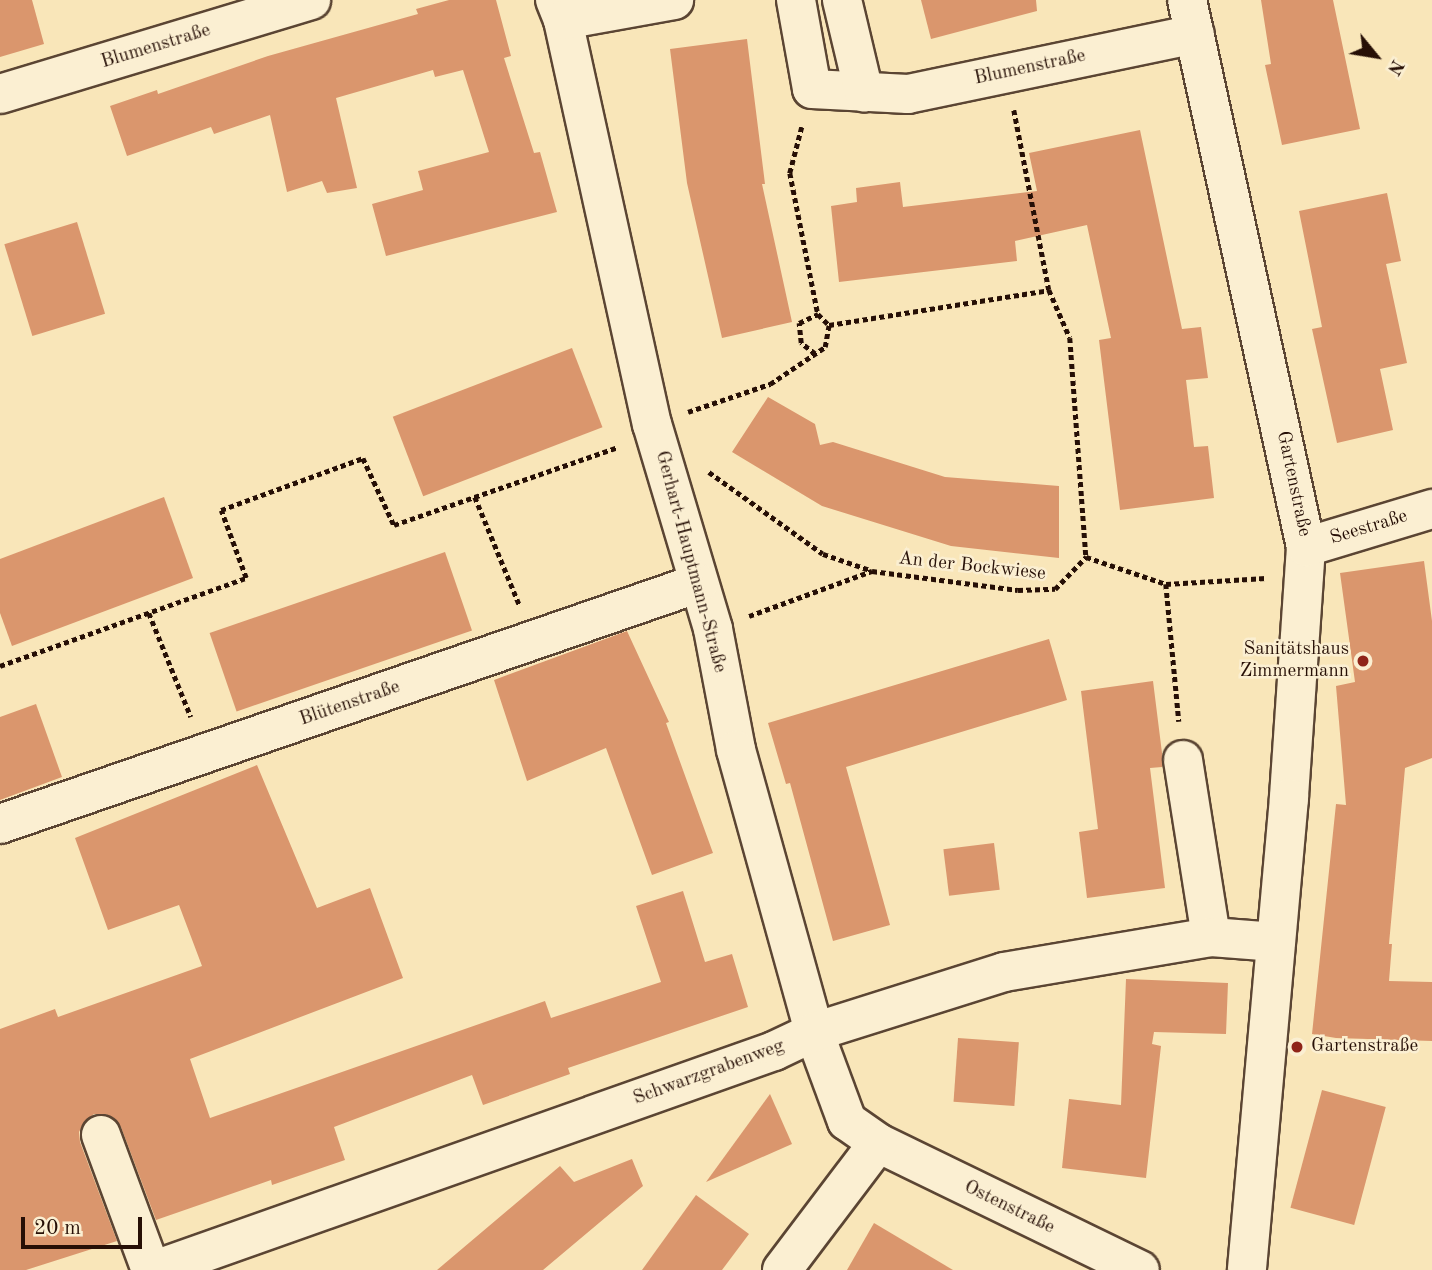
<!DOCTYPE html>
<html>
<head>
<meta charset="utf-8">
<style>
  body { margin:0 }
  #map { position:relative; width:1432px; height:1270px; overflow:hidden; background:#f9e6b9; font-family:"Old Standard TT",serif }
  div>[style] { position:absolute }
  [style*='--x'] { left:calc(var(--x)*1px); top:calc(var(--y)*1px); width:calc(var(--w)*1px); rotate:calc(var(--a)*1deg) }
  .building>* { inset:0; background:#da966d; transform-origin:0 0 }
  .path>* { height:4.5px; margin-top:-2.25px; transform-origin:0; background:repeating-linear-gradient(90deg,#260f06 0 5px,transparent 0 8.5px) }
  .roads { filter:drop-shadow(2px 0 #5b4533) drop-shadow(-2px 0 #5b4533) drop-shadow(0 2px #5b4533) drop-shadow(0 -2px #5b4533) }
  .minor>* { height:38px; margin:-19px; padding:0 19px; transform-origin:19px; border-radius:19px; background:#fbefd2 }
  .dots>* { width:19px; height:19px; translate:-50% -50%; box-sizing:border-box; border:4px solid #fbefd2; border-radius:50% }
  span { translate:-50% -50%; white-space:nowrap; text-align:center; line-height:1.15; -webkit-text-stroke:5px #fbefd2; paint-order:stroke }
  .street-label { font-size:19px; color:#260f06 }
  .poi-label { font-size:19px; color:#260f06 }
  .right { translate:-100% -50%; text-align:right }
  .left { translate:0 -50%; text-align:left }
  .north { position:absolute; left:1341px; top:21px; width:70px; height:70px; -webkit-text-stroke:5px #fbefd2; paint-order:stroke; rotate:120deg; font-size:19px; font-weight:700; line-height:28px; text-align:center; color:#260f06 }
  .north::after { content:''; display:block; margin:auto; width:24px; height:32px; background:#260f06; clip-path:polygon(50% 0,100% 100%,50% 72%,0 100%) }
  .scale { position:absolute; left:21px; top:1217px; width:121px; height:32px; box-sizing:border-box; border:4px solid #260f06; border-top:0; padding-left:9px; font-size:21px; line-height:24px; white-space:nowrap; color:#260f06; -webkit-text-stroke:5px #fbefd2; paint-order:stroke }
</style>
</head>
<body>
<div id="map">
  <div class="building">
    <div style="clip-path:polygon(0 0,32px 0,44px 44px,0 57px)"></div>
    <div style="clip-path:polygon(449px 0,496px 0,511px 56px,504px 58px,534px 153px,540px 152px,557px 212px,386px 256px,372px 204px,423px 190px,418px 171px,489px 152px,463px 70px,435px 77px,433px 70px,336px 98px,357px 188px,327px 193px,322px 181px,287px 192px,270px 115px,214px 134px,211px 127px,127px 156px,110px 106px,157px 90px,158px 94px,268px 56px,418px 14px,416px 9px)"></div>
    <div style="clip-path:polygon(921px 0,1036px 0,1037px 11px,931px 39px)"></div>
    <div style="clip-path:polygon(1261px 0,1333px 0,1360px 129px,1282px 145px,1265px 65px,1271px 64px)"></div>
    <div style="clip-path:polygon(747px 39px,765px 184px,762px 184px,792px 322px,722px 338px,687px 183px,670px 49px)"></div>
    <div style="clip-path:polygon(1140px 130px,1182px 329px,1201px 327px,1208px 378px,1186px 380px,1194px 447px,1208px 446px,1214px 498px,1120px 510px,1099px 340px,1111px 338px,1087px 225px,1015px 241px,1017px 261px,839px 282px,831px 206px,857px 202px,856px 188px,900px 182px,903px 207px,1037px 191px,1029px 153px)"></div>
    <div style="clip-path:polygon(1387px 193px,1401px 261px,1386px 264px,1407px 363px,1380px 369px,1393px 430px,1337px 443px,1312px 329px,1322px 327px,1299px 211px)"></div>
    <div style="left:77px;top:222px;width:96px;height:76px;rotate:73deg"></div>
    <div style="left:572px;top:348px;width:85px;height:192px;rotate:69deg"></div>
    <div style="clip-path:polygon(768px 397px,815px 424px,820px 445px,833px 442px,945px 477px,1059px 486px,1059px 558px,951px 546px,822px 506px,732px 452px)"></div>
    <div style="clip-path:polygon(164px 497px,193px 578px,12px 646px,0 613px,0 559px)"></div>
    <div style="left:445px;top:552px;width:83px;height:249px;rotate:71deg"></div>
    <div style="clip-path:polygon(1424px 561px,1432px 621px,1432px 758px,1405px 768px,1389px 944px,1392px 944px,1389px 981px,1432px 982px,1432px 1041px,1336px 1038px,1312px 1034px,1336px 804px,1346px 805px,1336px 686px,1355px 682px,1340px 573px)"></div>
    <div style="clip-path:polygon(627px 631px,669px 722px,666px 723px,713px 853px,652px 875px,606px 748px,527px 781px,494px 680px)"></div>
    <div style="clip-path:polygon(1049px 639px,1067px 700px,846px 767px,890px 925px,833px 941px,790px 783px,786px 784px,768px 723px)"></div>
    <div style="clip-path:polygon(1153px 681px,1162px 753px,1162px 767px,1150px 768px,1165px 888px,1087px 898px,1079px 832px,1098px 829px,1081px 691px)"></div>
    <div style="clip-path:polygon(36px 704px,62px 777px,0 800px,0 717px)"></div>
    <div style="clip-path:polygon(257px 765px,317px 908px,370px 888px,403px 978px,190px 1059px,210px 1118px,545px 1001px,551px 1018px,661px 982px,636px 906px,683px 891px,705px 962px,732px 954px,748px 1007px,568px 1068px,570px 1074px,483px 1105px,472px 1075px,334px 1127px,345px 1160px,272px 1185px,271px 1180px,156px 1220px,121px 1127px,114px 1118px,105px 1114px,94px 1114px,84px 1122px,79px 1132px,80px 1142px,117px 1241px,26px 1270px,0 1270px,0 1029px,55px 1009px,58px 1017px,202px 966px,179px 905px,108px 930px,75px 838px)"></div>
    <div style="left:994px;top:843px;width:47px;height:51px;rotate:83deg"></div>
    <div style="clip-path:polygon(1126px 979px,1228px 983px,1226px 1034px,1154px 1032px,1152px 1044px,1161px 1046px,1146px 1178px,1062px 1168px,1069px 1099px,1121px 1105px)"></div>
    <div style="left:958px;top:1038px;width:61px;height:64px;rotate:4deg"></div>
    <div style="left:1322px;top:1090px;width:66px;height:122px;rotate:15deg"></div>
    <div style="clip-path:polygon(770px 1094px,792px 1144px,706px 1182px)"></div>
    <div style="clip-path:polygon(632px 1159px,643px 1186px,543px 1270px,437px 1270px,560px 1166px,574px 1182px)"></div>
    <div style="clip-path:polygon(696px 1195px,749px 1234px,722px 1270px,642px 1270px)"></div>
    <div style="clip-path:polygon(874px 1223px,953px 1270px,847px 1270px)"></div>
  </div>
  <div class="path">
    <div style="--x:1014;--y:110;--w:183;--a:79"></div>
    <div style="--x:1049;--y:290;--w:52;--a:66.4"></div>
    <div style="--x:1070;--y:338;--w:220;--a:85.8"></div>
    <div style="--x:802;--y:127;--w:48;--a:104.6"></div>
    <div style="--x:790;--y:173;--w:144;--a:78.8"></div>
    <div style="--x:818;--y:314;--w:16;--a:45"></div>
    <div style="--x:815;--y:354;--w:18;--a:-142"></div>
    <div style="--x:801;--y:343;--w:20;--a:-96"></div>
    <div style="--x:799;--y:323;--w:21;--a:-25"></div>
    <div style="--x:688;--y:412;--w:87;--a:-18.9"></div>
    <div style="--x:770;--y:384;--w:66;--a:-33.9"></div>
    <div style="--x:825;--y:347;--w:22;--a:-80"></div>
    <div style="--x:829;--y:325;--w:223;--a:-9"></div>
    <div style="--x:709;--y:472;--w:140;--a:35.7"></div>
    <div style="--x:823;--y:554;--w:50;--a:18.8"></div>
    <div style="--x:475;--y:497;--w:116;--a:67.6"></div>
    <div style="--x:1166;--y:584;--w:138;--a:84.6"></div>
    <div style="--x:149;--y:613;--w:112;--a:68"></div>
    <div style="--x:749;--y:616;--w:131;--a:-20.1"></div>
    <div style="--x:872;--y:571;--w:147;--a:7.4"></div>
    <div style="--x:1018;--y:590;--w:37;--a:-2"></div>
    <div style="--x:1055;--y:589;--w:45;--a:-45.9"></div>
    <div style="--x:1086;--y:557;--w:84;--a:18.6"></div>
    <div style="--x:1166;--y:584;--w:100;--a:-3.4"></div>
    <div style="--x:0;--y:666;--w:261;--a:-19.7"></div>
    <div style="--x:246;--y:578;--w:72;--a:-110.2"></div>
    <div style="--x:221;--y:510;--w:151;--a:-20.1"></div>
    <div style="--x:363;--y:458;--w:74;--a:65.2"></div>
    <div style="--x:394;--y:525;--w:237;--a:-19.2"></div>
  </div>
  <div class="roads">
    <div class="minor">
      <div style="--x:555;--y:0;--w:22;--a:68"></div>
      <div style="--x:563;--y:20;--w:414;--a:77.6"></div>
      <div style="--x:652;--y:424;--w:214;--a:73.4"></div>
      <div style="--x:713;--y:629;--w:123;--a:79.2"></div>
      <div style="--x:736;--y:750;--w:293;--a:74.5"></div>
      <div style="--x:814;--y:1032;--w:95;--a:69.7"></div>
      <div style="--x:847;--y:1121;--w:38;--a:35"></div>
      <div style="--x:878;--y:1143;--w:291;--a:25.9"></div>
      <div style="--x:796;--y:0;--w:90;--a:79.8"></div>
      <div style="--x:812;--y:89;--w:96;--a:3"></div>
      <div style="--x:908;--y:94;--w:293;--a:-11.8"></div>
      <div style="--x:842;--y:0;--w:95;--a:76.6"></div>
      <div style="--x:1187;--y:0;--w:560;--a:77.73"></div>
      <div style="--x:1306;--y:547;--w:252;--a:93.9"></div>
      <div style="--x:1289;--y:798;--w:474;--a:95.1"></div>
      <div style="--x:563;--y:20;--w:113;--a:-10.2"></div>
      <div style="--x:0;--y:94;--w:325;--a:-16.8"></div>
      <div style="--x:1306;--y:547;--w:132;--a:-16.8"></div>
      <div style="--x:1183;--y:760;--w:179;--a:81"></div>
      <div style="--x:0;--y:824;--w:739;--a:-19.02"></div>
      <div style="--x:101;--y:1135;--w:144;--a:69.7"></div>
      <div style="--x:155;--y:1270;--w:657;--a:-19.48"></div>
      <div style="--x:774;--y:1051;--w:44;--a:-25.4"></div>
      <div style="--x:814;--y:1032;--w:199;--a:-17.5"></div>
      <div style="--x:1004;--y:972;--w:210;--a:-9.6"></div>
      <div style="--x:1211;--y:937;--w:65;--a:4.4"></div>
      <div style="--x:782;--y:1270;--w:159;--a:-52.9"></div>
    </div>
  </div>
  <div class="dots">
    <div style="left:1363px;top:661px;background:#8f2418"></div>
    <div style="left:1297px;top:1047px;background:#8f2418"></div>
  </div>
  <div class="street-label">
    <span style="left:156px;top:47px;rotate:-17deg">Blumenstraße</span>
    <span style="left:1030px;top:68px;rotate:-12deg">Blumenstraße</span>
    <span style="left:1293px;top:484px;rotate:78deg">Gartenstraße</span>
    <span style="left:1369px;top:528px;rotate:-17deg">Seestraße</span>
    <span style="left:690px;top:562px;rotate:75deg">Gerhart-Hauptmann-Straße</span>
    <span style="left:972px;top:567px;rotate:6deg">An der Bockwiese</span>
    <span style="left:350px;top:704px;rotate:-19deg">Blütenstraße</span>
    <span style="left:709px;top:1073px;rotate:-20deg">Schwarzgrabenweg</span>
    <span style="left:1009px;top:1208px;rotate:26deg">Ostenstraße</span>
  </div>
  <div class="poi-label">
    <span class="right" style="left:1349px;top:661px">Sanitätshaus<br>Zimmermann</span>
    <span class="left" style="left:1311px;top:1047px">Gartenstraße</span>
  </div>
  <div class="north">N</div>
  <div class="scale">20 m</div>
</div>
</body>
</html>
